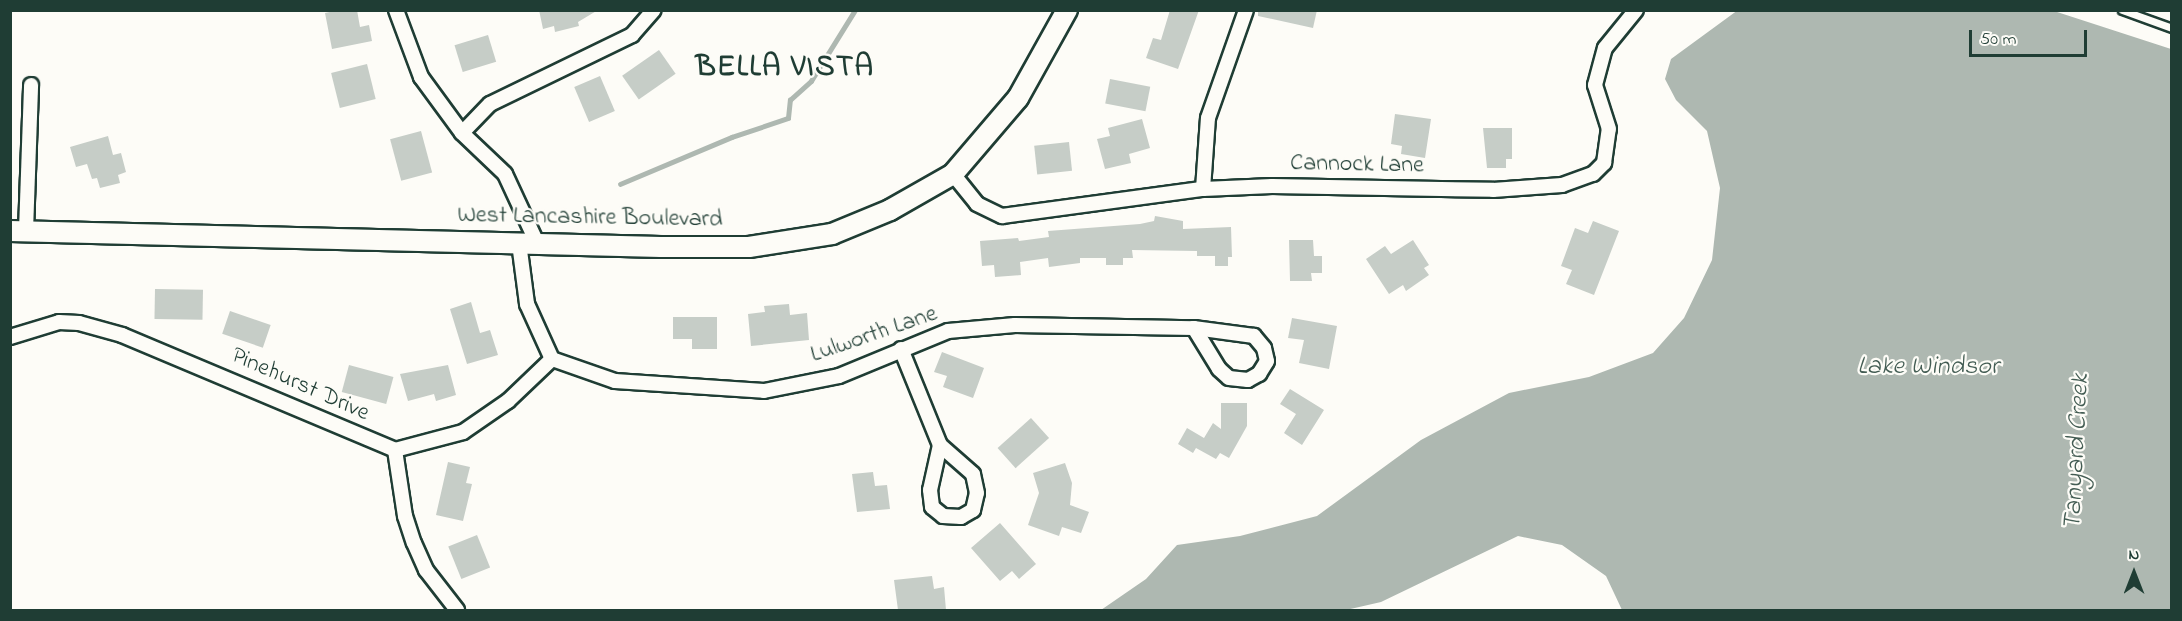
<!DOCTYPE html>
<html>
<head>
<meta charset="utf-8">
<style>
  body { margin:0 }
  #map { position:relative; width:2182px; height:621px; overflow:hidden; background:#fdfcf7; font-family:"Indie Flower",sans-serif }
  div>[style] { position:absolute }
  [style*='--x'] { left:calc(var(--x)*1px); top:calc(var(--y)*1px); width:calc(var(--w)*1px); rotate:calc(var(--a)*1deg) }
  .water>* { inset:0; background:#aeb8b1 }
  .stream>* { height:4.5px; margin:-2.25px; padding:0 2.25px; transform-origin:2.25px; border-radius:2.25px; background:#aeb8b1 }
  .building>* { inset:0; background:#c6cdc7; transform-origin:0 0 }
  .roads { filter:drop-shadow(2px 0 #1f3d34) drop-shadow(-2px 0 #1f3d34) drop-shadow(0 2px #1f3d34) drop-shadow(0 -2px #1f3d34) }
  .service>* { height:7px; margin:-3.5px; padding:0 3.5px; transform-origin:3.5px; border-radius:3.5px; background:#fdfcf7 }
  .minor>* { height:14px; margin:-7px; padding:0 7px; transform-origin:7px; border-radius:7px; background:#fdfcf7 }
  .secondary>* { height:20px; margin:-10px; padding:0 10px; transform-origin:10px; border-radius:10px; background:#fdfcf7 }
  span { translate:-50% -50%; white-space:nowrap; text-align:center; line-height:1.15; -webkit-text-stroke:4.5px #fdfcf7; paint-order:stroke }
  .street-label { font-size:24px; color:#1f3d34 }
  .water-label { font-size:26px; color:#435c53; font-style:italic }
  .district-label { font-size:30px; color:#1f3d34; font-weight:700; letter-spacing:1.5px }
  .frame { position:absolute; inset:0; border:12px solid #1f3d34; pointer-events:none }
  .north { position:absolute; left:2104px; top:543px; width:60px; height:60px; -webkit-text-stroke:4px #fdfcf7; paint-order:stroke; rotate:0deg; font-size:16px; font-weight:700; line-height:24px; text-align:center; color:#1f3d34 }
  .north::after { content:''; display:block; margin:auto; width:21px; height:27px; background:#1f3d34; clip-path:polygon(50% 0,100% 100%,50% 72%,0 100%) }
  .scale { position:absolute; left:1969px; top:30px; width:118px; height:27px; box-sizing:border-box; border:3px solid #1f3d34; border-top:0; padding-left:8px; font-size:18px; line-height:21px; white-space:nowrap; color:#1f3d34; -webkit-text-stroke:4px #fdfcf7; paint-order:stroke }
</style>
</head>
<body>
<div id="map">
  <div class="water">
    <div style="clip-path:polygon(1738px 10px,2054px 11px,2171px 49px,2171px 610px,1622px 610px,1606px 576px,1562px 545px,1518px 536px,1381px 602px,1346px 610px,1101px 610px,1146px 579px,1177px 545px,1240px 536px,1317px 516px,1421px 440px,1509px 393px,1589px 377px,1653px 353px,1684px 318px,1712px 260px,1720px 188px,1707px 131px,1676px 100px,1665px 79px,1671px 59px)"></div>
  </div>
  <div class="stream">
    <div style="--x:620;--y:184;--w:121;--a:-22.8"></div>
    <div style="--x:732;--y:137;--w:59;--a:-18.7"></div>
    <div style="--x:788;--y:118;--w:18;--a:-84"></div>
    <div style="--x:790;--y:100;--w:28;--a:-42"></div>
    <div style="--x:811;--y:81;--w:84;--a:-58.2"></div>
  </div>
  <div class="building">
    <div style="clip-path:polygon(339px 10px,357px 10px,360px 27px,369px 25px,372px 41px,332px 49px,325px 13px)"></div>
    <div style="clip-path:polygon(539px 10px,598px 10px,578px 22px,579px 26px,555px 32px,554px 26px,543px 29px)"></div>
    <div style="clip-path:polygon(1170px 10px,1199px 10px,1178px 69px,1146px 58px,1153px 38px,1161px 40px)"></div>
    <div style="clip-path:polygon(1258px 10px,1317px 10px,1313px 28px,1258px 16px)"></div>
    <div style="left:488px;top:35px;width:28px;height:35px;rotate:73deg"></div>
    <div style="left:659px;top:50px;width:29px;height:45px;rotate:55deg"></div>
    <div style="left:367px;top:64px;width:36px;height:37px;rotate:76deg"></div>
    <div style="left:600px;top:76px;width:38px;height:28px;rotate:67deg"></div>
    <div style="left:1110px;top:79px;width:41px;height:25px;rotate:11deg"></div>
    <div style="clip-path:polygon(1395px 114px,1431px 119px,1425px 158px,1401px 154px,1402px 146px,1391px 144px)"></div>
    <div style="clip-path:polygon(1142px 119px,1150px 148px,1129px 154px,1131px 163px,1105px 169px,1097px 139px,1110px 136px,1108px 128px)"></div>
    <div style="clip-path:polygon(1483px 128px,1512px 128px,1512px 159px,1506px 159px,1506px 168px,1487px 168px)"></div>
    <div style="left:421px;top:131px;width:43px;height:32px;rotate:75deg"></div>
    <div style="clip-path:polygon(108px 136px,113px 155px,121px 153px,126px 172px,118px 175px,120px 183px,100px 188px,97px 178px,92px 179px,87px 164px,76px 167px,70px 147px)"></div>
    <div style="left:1069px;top:142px;width:29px;height:35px;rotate:84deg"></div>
    <div style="clip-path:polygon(1155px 216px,1183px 221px,1183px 229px,1231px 227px,1232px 257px,1228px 257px,1228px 266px,1215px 266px,1215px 256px,1197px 256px,1197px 251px,1132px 250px,1133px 258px,1123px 258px,1123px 265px,1106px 265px,1106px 258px,1080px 258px,1080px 263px,1049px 267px,1048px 258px,1020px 262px,1021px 275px,995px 277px,994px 265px,982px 266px,980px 241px,1018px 238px,1019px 241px,1049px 237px,1048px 231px,1140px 224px,1154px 221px)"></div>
    <div style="clip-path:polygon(1593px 221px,1619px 231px,1594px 295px,1566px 284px,1572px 270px,1561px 266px,1575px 228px,1588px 233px)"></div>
    <div style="clip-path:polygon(1289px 240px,1313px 240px,1314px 256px,1322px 256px,1322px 273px,1311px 273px,1312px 281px,1290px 281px)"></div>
    <div style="clip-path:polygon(1413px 240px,1429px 265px,1424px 268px,1429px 275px,1406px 291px,1403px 285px,1389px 294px,1366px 259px,1385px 246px,1391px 254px)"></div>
    <div style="left:155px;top:289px;width:48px;height:30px;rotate:1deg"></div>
    <div style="clip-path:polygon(471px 302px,480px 333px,490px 330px,498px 355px,467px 364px,450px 309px)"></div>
    <div style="clip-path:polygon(789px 304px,790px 315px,807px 313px,809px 340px,751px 346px,748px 314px,765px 312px,764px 306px)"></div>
    <div style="left:230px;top:311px;width:43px;height:24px;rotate:19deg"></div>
    <div style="clip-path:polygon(673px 317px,717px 317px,717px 349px,692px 349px,692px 339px,673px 339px)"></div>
    <div style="clip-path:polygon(1292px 318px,1337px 326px,1329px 369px,1299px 363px,1304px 340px,1288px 338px)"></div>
    <div style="clip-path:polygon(942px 352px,984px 368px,973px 398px,943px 387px,947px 376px,934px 372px)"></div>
    <div style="left:349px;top:365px;width:46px;height:28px;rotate:15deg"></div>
    <div style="clip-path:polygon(448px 365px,456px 395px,436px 401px,434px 394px,408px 401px,400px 374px)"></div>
    <div style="clip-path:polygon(1290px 389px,1324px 410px,1302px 445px,1284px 433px,1296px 414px,1280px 404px)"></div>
    <div style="clip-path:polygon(1221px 403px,1247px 403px,1247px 426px,1229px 458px,1220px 453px,1216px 459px,1196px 448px,1193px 453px,1178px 444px,1187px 428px,1204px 438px,1213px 423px,1221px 429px)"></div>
    <div style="left:1031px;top:418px;width:27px;height:45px;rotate:48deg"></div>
    <div style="clip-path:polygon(448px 462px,470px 467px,466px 483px,472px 484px,463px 521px,436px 515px)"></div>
    <div style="clip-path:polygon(1065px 463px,1072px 483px,1070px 505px,1089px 512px,1081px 533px,1062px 527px,1059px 536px,1028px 525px,1039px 493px,1033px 473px)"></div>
    <div style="clip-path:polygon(873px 472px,875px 486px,887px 485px,890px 509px,857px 512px,852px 474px)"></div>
    <div style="clip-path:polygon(1000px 523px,1036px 564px,1019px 579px,1012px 571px,1000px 581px,971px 548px)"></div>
    <div style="left:477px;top:535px;width:35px;height:31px;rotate:68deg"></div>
    <div style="clip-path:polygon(932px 576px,934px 589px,944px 587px,946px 610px,898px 610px,894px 580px)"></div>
  </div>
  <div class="roads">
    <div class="service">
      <div style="--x:2122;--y:10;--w:53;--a:19.8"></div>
    </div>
    <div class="minor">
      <div style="--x:396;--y:10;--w:72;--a:69.5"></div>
      <div style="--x:421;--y:77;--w:69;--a:53.8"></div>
      <div style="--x:462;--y:133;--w:40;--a:-46"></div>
      <div style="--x:490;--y:104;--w:158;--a:-25.9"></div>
      <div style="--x:632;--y:35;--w:33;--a:-49"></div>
      <div style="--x:462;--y:133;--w:59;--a:43.6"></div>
      <div style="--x:505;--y:174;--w:76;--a:65.1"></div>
      <div style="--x:953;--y:174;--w:38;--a:51"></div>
      <div style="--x:977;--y:204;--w:28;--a:26"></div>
      <div style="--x:1002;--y:216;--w:203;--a:-7.7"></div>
      <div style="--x:1203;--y:189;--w:69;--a:-2.5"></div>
      <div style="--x:1272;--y:186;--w:221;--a:1"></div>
      <div style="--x:1493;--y:190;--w:69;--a:-4.1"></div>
      <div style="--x:1562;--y:185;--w:33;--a:-20"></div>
      <div style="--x:1593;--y:174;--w:16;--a:-45"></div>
      <div style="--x:1604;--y:163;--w:34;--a:-82"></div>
      <div style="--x:1609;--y:129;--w:46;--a:-107.7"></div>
      <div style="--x:1595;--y:85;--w:38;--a:-75"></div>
      <div style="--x:1605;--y:48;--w:49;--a:-50.8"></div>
      <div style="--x:1203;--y:189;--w:71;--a:-86"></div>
      <div style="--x:1208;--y:118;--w:114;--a:-70.6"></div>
      <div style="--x:26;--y:231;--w:146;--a:-88"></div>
      <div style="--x:519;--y:243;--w:62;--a:82.5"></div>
      <div style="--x:527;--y:304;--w:60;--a:65.6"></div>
      <div style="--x:552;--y:359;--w:67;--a:19.2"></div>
      <div style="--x:615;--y:381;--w:149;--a:3.8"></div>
      <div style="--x:764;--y:391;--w:76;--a:-11.3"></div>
      <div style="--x:839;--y:376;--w:118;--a:-22.4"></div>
      <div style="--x:948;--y:331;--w:67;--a:-5.1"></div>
      <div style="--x:1015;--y:325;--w:179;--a:1"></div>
      <div style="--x:1194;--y:328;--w:48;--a:58.6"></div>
      <div style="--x:1219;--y:369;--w:13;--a:42"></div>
      <div style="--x:1229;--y:378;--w:19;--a:6"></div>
      <div style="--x:1248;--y:380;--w:13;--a:-29"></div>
      <div style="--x:1259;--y:374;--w:15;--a:-58"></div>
      <div style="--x:1267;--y:361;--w:13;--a:-103"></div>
      <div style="--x:1264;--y:348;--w:16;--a:-130"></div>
      <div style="--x:1254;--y:336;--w:61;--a:-172.4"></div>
      <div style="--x:10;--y:337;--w:51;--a:-17"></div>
      <div style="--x:59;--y:322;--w:20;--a:3"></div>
      <div style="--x:79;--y:323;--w:45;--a:15.6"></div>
      <div style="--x:122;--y:335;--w:296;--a:22.8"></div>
      <div style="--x:395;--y:450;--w:70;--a:-14.8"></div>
      <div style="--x:463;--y:432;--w:55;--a:-34.6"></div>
      <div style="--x:508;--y:401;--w:61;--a:-43.7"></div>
      <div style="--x:901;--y:349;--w:104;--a:67.9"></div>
      <div style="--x:940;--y:445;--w:46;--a:102.5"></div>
      <div style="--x:930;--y:490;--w:17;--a:83"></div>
      <div style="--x:932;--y:507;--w:14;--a:39"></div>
      <div style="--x:943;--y:516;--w:18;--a:3"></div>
      <div style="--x:961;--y:517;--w:14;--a:-30"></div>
      <div style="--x:973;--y:510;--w:17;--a:-77"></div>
      <div style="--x:977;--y:493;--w:19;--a:-102"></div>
      <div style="--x:973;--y:474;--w:44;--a:-138.7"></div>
      <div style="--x:395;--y:450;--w:67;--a:81.4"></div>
      <div style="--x:405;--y:516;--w:28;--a:72"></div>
      <div style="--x:414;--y:543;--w:30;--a:66"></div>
      <div style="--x:426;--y:570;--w:51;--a:52.2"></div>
    </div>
    <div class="secondary">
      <div style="--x:10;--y:231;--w:651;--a:1.41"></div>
      <div style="--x:661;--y:247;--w:88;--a:0"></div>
      <div style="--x:749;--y:247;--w:84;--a:-8.9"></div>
      <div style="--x:832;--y:234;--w:63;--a:-22.5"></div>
      <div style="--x:890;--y:210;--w:73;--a:-29.7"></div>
      <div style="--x:953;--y:174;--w:100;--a:-49.5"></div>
      <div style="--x:1018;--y:98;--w:101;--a:-60.9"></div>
    </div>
  </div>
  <div class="street-label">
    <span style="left:1357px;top:165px;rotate:1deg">Cannock Lane</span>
    <span style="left:590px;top:218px;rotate:1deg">West Lancashire Boulevard</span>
    <span style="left:874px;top:335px;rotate:-19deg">Lulworth Lane</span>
    <span style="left:300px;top:385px;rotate:24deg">Pinehurst Drive</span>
  </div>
  <div class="water-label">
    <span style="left:1928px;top:368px">Lake Windsor</span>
    <span style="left:2078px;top:452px;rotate:-87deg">Tanyard Creek</span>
  </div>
  <div class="district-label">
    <span style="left:785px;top:68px">BELLA VISTA</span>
  </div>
  <div class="frame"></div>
  <div class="north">N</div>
  <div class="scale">50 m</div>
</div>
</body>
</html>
